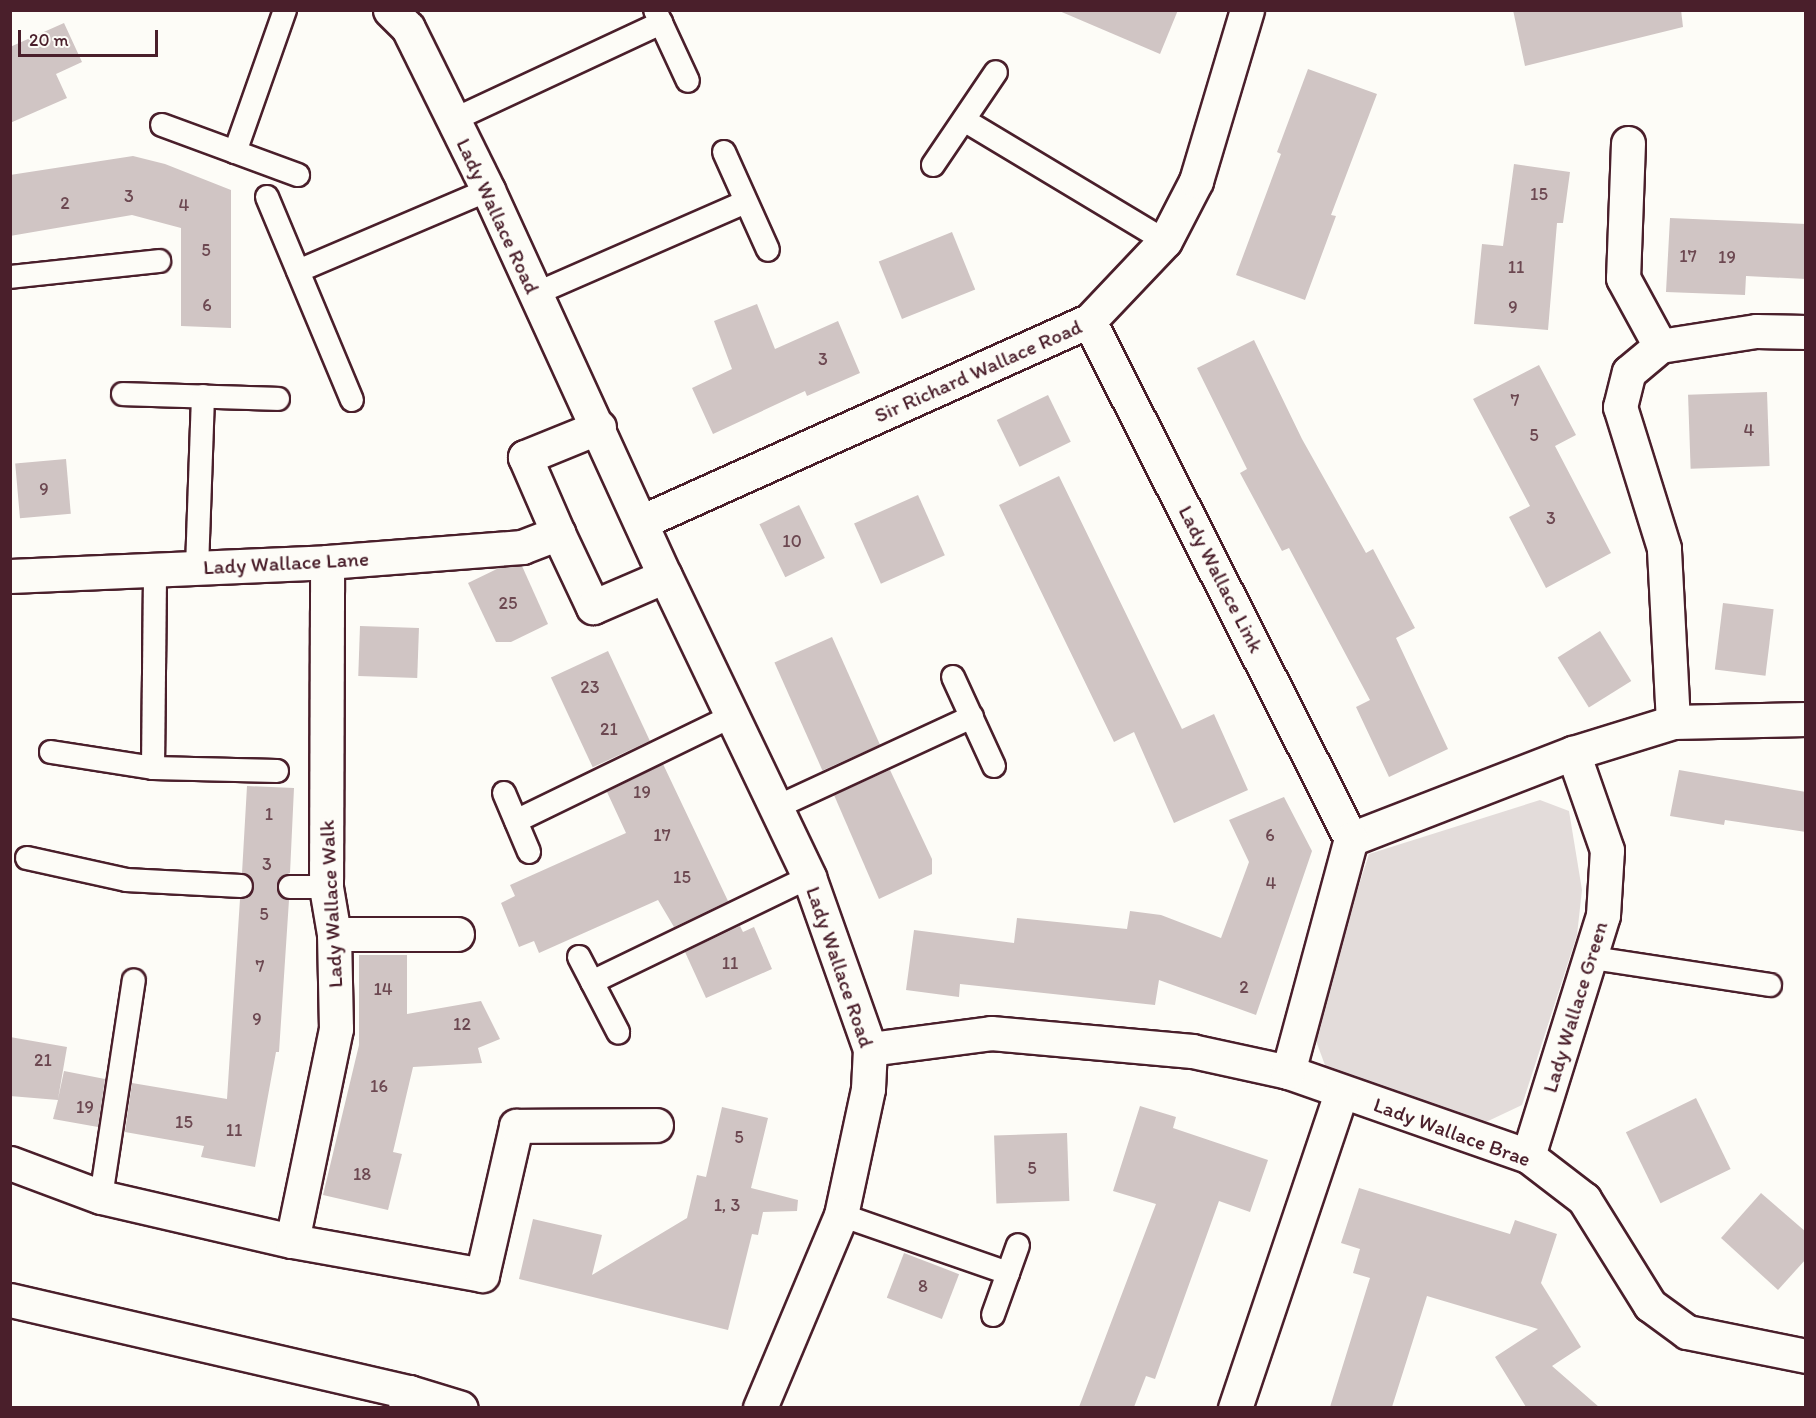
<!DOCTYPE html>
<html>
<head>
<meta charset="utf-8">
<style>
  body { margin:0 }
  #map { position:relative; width:1816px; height:1418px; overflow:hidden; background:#fdfcf7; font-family:Itim,sans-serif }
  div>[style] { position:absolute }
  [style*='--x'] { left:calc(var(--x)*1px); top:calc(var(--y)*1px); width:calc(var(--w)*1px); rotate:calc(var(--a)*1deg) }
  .green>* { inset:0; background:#e3dcda }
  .building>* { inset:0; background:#d0c5c4; transform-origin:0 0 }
  .roads { filter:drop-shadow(2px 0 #4a1f2b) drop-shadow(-2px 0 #4a1f2b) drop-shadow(0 2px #4a1f2b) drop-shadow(0 -2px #4a1f2b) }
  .service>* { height:22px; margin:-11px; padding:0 11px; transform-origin:11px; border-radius:11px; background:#fdfcf7 }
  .minor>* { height:33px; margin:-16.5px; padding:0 16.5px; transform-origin:16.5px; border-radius:16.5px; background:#fdfcf7 }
  .secondary>* { height:33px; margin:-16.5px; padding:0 16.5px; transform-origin:16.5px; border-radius:16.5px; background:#fdfcf7 }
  span { translate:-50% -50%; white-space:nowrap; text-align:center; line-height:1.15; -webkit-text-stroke:5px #fdfcf7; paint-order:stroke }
  .number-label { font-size:18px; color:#6c4851 }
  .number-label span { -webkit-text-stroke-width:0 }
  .street-label { font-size:21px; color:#4a1f2b }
  .frame { position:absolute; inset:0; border:12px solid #4a1f2b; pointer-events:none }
  .scale { position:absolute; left:18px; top:30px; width:140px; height:27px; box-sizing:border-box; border:3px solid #4a1f2b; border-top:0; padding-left:8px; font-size:18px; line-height:21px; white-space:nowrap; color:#4a1f2b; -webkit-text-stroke:4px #fdfcf7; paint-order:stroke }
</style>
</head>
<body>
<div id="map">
  <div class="green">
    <div style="clip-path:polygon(1540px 800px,1569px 811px,1582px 890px,1577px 935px,1522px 1105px,1486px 1122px,1329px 1076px,1312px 1030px,1369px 854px)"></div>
  </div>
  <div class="building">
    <div style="clip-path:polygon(1057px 10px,1178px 10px,1160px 54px)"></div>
    <div style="clip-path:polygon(1513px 10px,1681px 10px,1683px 27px,1525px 66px)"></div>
    <div style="clip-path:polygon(64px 23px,82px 62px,56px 74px,67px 98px,10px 123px,10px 47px)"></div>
    <div style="clip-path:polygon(1308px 69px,1377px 94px,1331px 215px,1336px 216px,1305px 300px,1236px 275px,1281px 154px,1277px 152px)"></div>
    <div style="clip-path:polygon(133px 156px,165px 164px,231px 190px,231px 328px,181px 326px,181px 228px,132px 215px,10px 236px,10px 175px)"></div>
    <div style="clip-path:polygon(1514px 164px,1570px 172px,1563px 223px,1557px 223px,1548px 330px,1474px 324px,1482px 244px,1503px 246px)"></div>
    <div style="clip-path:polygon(1670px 218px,1806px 224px,1806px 279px,1746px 276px,1745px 295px,1666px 292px)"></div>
    <div style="left:952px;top:232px;width:62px;height:79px;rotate:68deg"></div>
    <div style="clip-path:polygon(757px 304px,775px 349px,838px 321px,860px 373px,807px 396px,805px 391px,713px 434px,692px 388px,732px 369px,714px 321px)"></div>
    <div style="clip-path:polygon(1254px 340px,1302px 439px,1366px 553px,1373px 549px,1415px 628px,1396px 638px,1448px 749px,1389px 777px,1356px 707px,1370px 700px,1289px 548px,1282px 551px,1240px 473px,1247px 469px,1197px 368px)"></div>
    <div style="clip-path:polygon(1539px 365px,1576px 435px,1555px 446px,1611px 553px,1546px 588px,1509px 517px,1530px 506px,1473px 399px)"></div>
    <div style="left:1767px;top:392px;width:74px;height:79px;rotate:88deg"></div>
    <div style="left:1048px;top:395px;width:52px;height:57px;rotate:64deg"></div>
    <div style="left:66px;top:459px;width:55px;height:51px;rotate:85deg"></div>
    <div style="clip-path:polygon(1059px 476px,1182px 729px,1214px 714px,1248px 790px,1174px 823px,1134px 732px,1114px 742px,999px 505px)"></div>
    <div style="left:918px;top:495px;width:66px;height:70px;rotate:66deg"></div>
    <div style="left:799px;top:505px;width:59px;height:44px;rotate:64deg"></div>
    <div style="clip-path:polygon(522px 566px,548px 624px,511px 642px,496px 642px,468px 583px,501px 567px)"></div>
    <div style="left:1723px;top:603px;width:51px;height:67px;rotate:7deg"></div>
    <div style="left:360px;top:626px;width:59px;height:50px;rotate:2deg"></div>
    <div style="left:1600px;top:631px;width:59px;height:50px;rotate:58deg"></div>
    <div style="left:832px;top:637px;width:118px;height:63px;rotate:66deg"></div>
    <div style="left:608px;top:651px;width:99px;height:63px;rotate:65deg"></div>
    <div style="clip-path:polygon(663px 764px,728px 901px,674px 927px,658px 900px,539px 953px,534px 941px,519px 947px,501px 903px,515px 896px,510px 885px,626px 833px,607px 792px)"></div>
    <div style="clip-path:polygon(890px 770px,932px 859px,932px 874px,879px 899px,834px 795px)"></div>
    <div style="clip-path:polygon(1679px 770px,1806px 792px,1806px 832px,1725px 820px,1724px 825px,1670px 816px)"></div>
    <div style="clip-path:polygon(247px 786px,294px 788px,290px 873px,283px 876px,277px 886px,279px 894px,289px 900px,279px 1052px,276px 1052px,255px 1167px,201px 1157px,204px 1146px,125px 1132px,132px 1083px,227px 1099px,240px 899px,248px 898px,254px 887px,253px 879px,242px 873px)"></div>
    <div style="clip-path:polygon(1284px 797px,1312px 851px,1256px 1015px,1159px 980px,1155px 1005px,960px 984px,959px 997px,906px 990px,914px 930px,1014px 943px,1017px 918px,1127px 929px,1130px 911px,1161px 915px,1221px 938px,1249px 862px,1229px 820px)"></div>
    <div style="clip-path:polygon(740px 926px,743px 932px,754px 927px,772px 969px,706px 998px,685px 952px)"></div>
    <div style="clip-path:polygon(359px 955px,407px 955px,407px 1014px,481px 1001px,500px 1039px,478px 1048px,482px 1063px,413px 1067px,393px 1152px,402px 1154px,388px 1210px,323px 1195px,359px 1045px)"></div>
    <div style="clip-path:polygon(10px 1037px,67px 1047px,58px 1099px,64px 1071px,105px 1079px,98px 1127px,53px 1119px,58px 1100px,10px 1096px)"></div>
    <div style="left:1696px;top:1098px;width:79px;height:78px;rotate:64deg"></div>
    <div style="clip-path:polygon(1140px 1106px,1176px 1117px,1173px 1128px,1268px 1160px,1250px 1212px,1219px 1201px,1155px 1379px,1146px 1376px,1134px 1407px,1079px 1407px,1156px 1204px,1113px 1191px)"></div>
    <div style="clip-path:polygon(722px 1107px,768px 1118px,751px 1188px,798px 1200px,797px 1211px,763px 1212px,758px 1235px,752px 1234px,728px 1330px,519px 1279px,533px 1219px,602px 1235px,592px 1275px,687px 1218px,697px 1175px,706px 1177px)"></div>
    <div style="left:1067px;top:1133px;width:68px;height:73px;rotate:88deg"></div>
    <div style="clip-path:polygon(1359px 1188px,1510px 1234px,1515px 1220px,1557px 1234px,1541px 1283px,1581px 1347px,1552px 1366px,1599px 1407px,1526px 1407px,1495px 1357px,1538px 1329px,1427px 1296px,1392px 1407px,1330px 1407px,1370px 1278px,1353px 1273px,1360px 1249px,1341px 1243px)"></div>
    <div style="clip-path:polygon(1761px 1193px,1806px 1232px,1806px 1259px,1778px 1290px,1721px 1238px)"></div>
    <div style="left:904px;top:1253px;width:59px;height:48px;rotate:21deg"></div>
  </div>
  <div class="roads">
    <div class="service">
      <div style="--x:655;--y:10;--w:78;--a:65.1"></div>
      <div style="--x:453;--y:120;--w:230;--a:-25"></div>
      <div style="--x:964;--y:120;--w:235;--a:31"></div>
      <div style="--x:162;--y:125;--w:145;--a:20.2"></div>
      <div style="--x:235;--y:152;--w:151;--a:-70.6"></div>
      <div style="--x:724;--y:152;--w:107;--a:65.8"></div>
      <div style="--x:933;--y:165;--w:112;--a:-55.9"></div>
      <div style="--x:267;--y:197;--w:220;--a:67.3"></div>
      <div style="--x:298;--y:271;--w:207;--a:-23.1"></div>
      <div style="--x:10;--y:277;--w:150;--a:-6.1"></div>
      <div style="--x:535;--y:294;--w:230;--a:-23.6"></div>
      <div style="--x:123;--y:394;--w:155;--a:1.8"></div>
      <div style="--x:197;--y:568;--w:172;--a:-88"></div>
      <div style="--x:953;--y:677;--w:98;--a:65.3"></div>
      <div style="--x:51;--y:752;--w:103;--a:8.9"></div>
      <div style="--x:153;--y:768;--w:124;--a:1.4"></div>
      <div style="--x:153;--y:768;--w:198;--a:-89.4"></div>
      <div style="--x:504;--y:793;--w:64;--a:67"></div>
      <div style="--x:777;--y:807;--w:215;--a:-24.8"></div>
      <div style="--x:516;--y:821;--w:240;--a:-25.9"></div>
      <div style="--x:27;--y:858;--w:101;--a:12.5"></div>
      <div style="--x:126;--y:880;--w:115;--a:3"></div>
      <div style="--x:290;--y:887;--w:36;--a:0"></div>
      <div style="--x:579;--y:957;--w:85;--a:62.5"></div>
      <div style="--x:1593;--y:958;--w:179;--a:8.7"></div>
      <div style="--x:592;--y:982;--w:241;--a:-25.8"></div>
      <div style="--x:101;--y:1197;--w:219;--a:-81.4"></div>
      <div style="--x:841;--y:1215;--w:177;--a:19.2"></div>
      <div style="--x:993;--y:1315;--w:74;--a:-70.3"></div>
    </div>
    <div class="minor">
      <div style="--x:390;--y:10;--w:25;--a:45"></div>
      <div style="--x:408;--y:28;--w:181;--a:63.7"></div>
      <div style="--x:488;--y:190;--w:425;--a:65.4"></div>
      <div style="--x:665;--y:576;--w:334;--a:64.4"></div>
      <div style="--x:809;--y:877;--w:182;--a:70.5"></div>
      <div style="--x:870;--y:1049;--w:40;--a:92.9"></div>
      <div style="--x:868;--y:1089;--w:129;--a:102.1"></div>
      <div style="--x:841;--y:1215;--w:209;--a:112.8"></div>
      <div style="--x:1628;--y:143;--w:135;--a:92.1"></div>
      <div style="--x:1623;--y:278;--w:77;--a:61.4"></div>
      <div style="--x:1089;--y:321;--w:580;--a:63.17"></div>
      <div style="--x:599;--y:427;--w:80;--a:157.9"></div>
      <div style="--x:525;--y:457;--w:83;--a:66.5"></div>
      <div style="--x:558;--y:533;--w:82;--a:64.7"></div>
      <div style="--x:593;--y:607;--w:78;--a:-23.3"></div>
      <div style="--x:641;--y:522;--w:491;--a:-24.2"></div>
      <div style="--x:1089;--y:321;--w:110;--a:-46.5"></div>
      <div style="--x:1165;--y:241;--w:68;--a:-62.7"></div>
      <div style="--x:1196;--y:181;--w:178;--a:-73.4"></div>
      <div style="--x:10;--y:576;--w:317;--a:-2.5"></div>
      <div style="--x:327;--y:562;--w:196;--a:-4.4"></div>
      <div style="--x:522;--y:547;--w:39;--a:-21"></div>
      <div style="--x:1673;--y:722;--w:174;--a:-93"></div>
      <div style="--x:1664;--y:548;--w:148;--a:-107.3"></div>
      <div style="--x:1620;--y:407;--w:36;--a:-76"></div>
      <div style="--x:1629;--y:372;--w:40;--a:-40"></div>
      <div style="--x:1660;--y:346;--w:97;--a:-8.9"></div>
      <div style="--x:1756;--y:331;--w:50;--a:1.1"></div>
      <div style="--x:1351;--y:839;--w:238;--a:-21.2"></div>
      <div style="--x:1573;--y:753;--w:105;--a:-17.2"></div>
      <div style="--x:1673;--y:722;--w:133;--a:-1.3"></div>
      <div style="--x:334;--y:934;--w:123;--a:0"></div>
      <div style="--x:870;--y:1049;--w:122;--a:-7.5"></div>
      <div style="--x:991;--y:1033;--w:202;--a:5.1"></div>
      <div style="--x:1192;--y:1051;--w:98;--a:12.3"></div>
      <div style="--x:1288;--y:1072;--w:254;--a:19.3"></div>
      <div style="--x:1528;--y:1156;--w:71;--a:37.5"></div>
      <div style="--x:1584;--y:1199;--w:125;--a:58.1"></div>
      <div style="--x:1650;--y:1305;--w:46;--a:36.1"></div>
      <div style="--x:1687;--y:1332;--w:121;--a:11.4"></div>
      <div style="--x:1288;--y:1072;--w:241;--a:-74.9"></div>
      <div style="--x:1528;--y:1156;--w:252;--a:-72.7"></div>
      <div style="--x:1603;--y:915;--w:65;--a:-86.5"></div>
      <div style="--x:1607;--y:850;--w:103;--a:-109.3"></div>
      <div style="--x:10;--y:1163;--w:97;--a:20.5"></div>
      <div style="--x:101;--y:1197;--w:196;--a:13"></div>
      <div style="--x:292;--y:1241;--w:193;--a:10.1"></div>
      <div style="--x:482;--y:1275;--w:153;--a:-77.1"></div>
      <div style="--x:516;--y:1126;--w:140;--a:-0.4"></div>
      <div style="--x:292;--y:1241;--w:217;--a:-78.3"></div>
      <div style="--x:336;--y:1029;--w:95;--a:-91.2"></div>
      <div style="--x:334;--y:934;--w:48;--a:-99.7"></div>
      <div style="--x:326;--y:887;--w:325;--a:-89.8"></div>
      <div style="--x:409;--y:1392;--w:54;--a:17.1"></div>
      <div style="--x:1235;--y:1408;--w:332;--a:-71.4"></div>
    </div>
    <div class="secondary">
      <div style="--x:10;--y:1300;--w:409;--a:13"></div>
      <div style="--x:409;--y:1392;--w:16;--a:104"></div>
    </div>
  </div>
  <div class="number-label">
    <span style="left:1539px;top:194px">15</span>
    <span style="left:129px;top:196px">3</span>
    <span style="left:65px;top:203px">2</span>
    <span style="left:184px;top:205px">4</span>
    <span style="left:206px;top:250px">5</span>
    <span style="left:1688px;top:256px">17</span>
    <span style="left:1727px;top:257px">19</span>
    <span style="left:1516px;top:267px">11</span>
    <span style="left:207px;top:305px">6</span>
    <span style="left:1513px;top:307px">9</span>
    <span style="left:823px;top:359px">3</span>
    <span style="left:1515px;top:400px">7</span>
    <span style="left:1749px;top:430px">4</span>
    <span style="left:1534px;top:435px">5</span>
    <span style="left:44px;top:489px">9</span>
    <span style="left:1551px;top:518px">3</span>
    <span style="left:792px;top:541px">10</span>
    <span style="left:508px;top:603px">25</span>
    <span style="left:590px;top:687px">23</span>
    <span style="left:609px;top:729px">21</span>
    <span style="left:642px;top:792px">19</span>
    <span style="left:269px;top:814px">1</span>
    <span style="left:662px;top:835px">17</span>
    <span style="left:1270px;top:835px">6</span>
    <span style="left:267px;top:864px">3</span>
    <span style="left:682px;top:877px">15</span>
    <span style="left:1271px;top:883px">4</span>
    <span style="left:264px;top:914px">5</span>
    <span style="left:730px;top:963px">11</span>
    <span style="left:260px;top:966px">7</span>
    <span style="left:1244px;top:987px">2</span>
    <span style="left:383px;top:989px">14</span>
    <span style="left:257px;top:1019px">9</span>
    <span style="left:462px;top:1024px">12</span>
    <span style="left:43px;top:1060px">21</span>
    <span style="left:379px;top:1086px">16</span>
    <span style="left:85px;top:1107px">19</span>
    <span style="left:184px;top:1122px">15</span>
    <span style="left:234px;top:1130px">11</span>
    <span style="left:739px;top:1137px">5</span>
    <span style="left:1032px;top:1168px">5</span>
    <span style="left:362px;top:1174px">18</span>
    <span style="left:727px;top:1205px">1, 3</span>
    <span style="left:923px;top:1286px">8</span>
  </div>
  <div class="street-label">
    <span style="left:498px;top:216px;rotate:65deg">Lady Wallace Road</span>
    <span style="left:978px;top:371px;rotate:-24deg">Sir Richard Wallace Road</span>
    <span style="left:286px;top:563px;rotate:-3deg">Lady Wallace Lane</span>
    <span style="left:1221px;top:579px;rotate:63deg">Lady Wallace Link</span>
    <span style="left:331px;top:904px;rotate:-93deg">Lady Wallace Walk</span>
    <span style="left:840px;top:967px;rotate:71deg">Lady Wallace Road</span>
    <span style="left:1575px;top:1007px;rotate:-73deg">Lady Wallace Green</span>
    <span style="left:1452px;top:1132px;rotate:20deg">Lady Wallace Brae</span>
  </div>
  <div class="frame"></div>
  <div class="scale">20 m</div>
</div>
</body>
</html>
